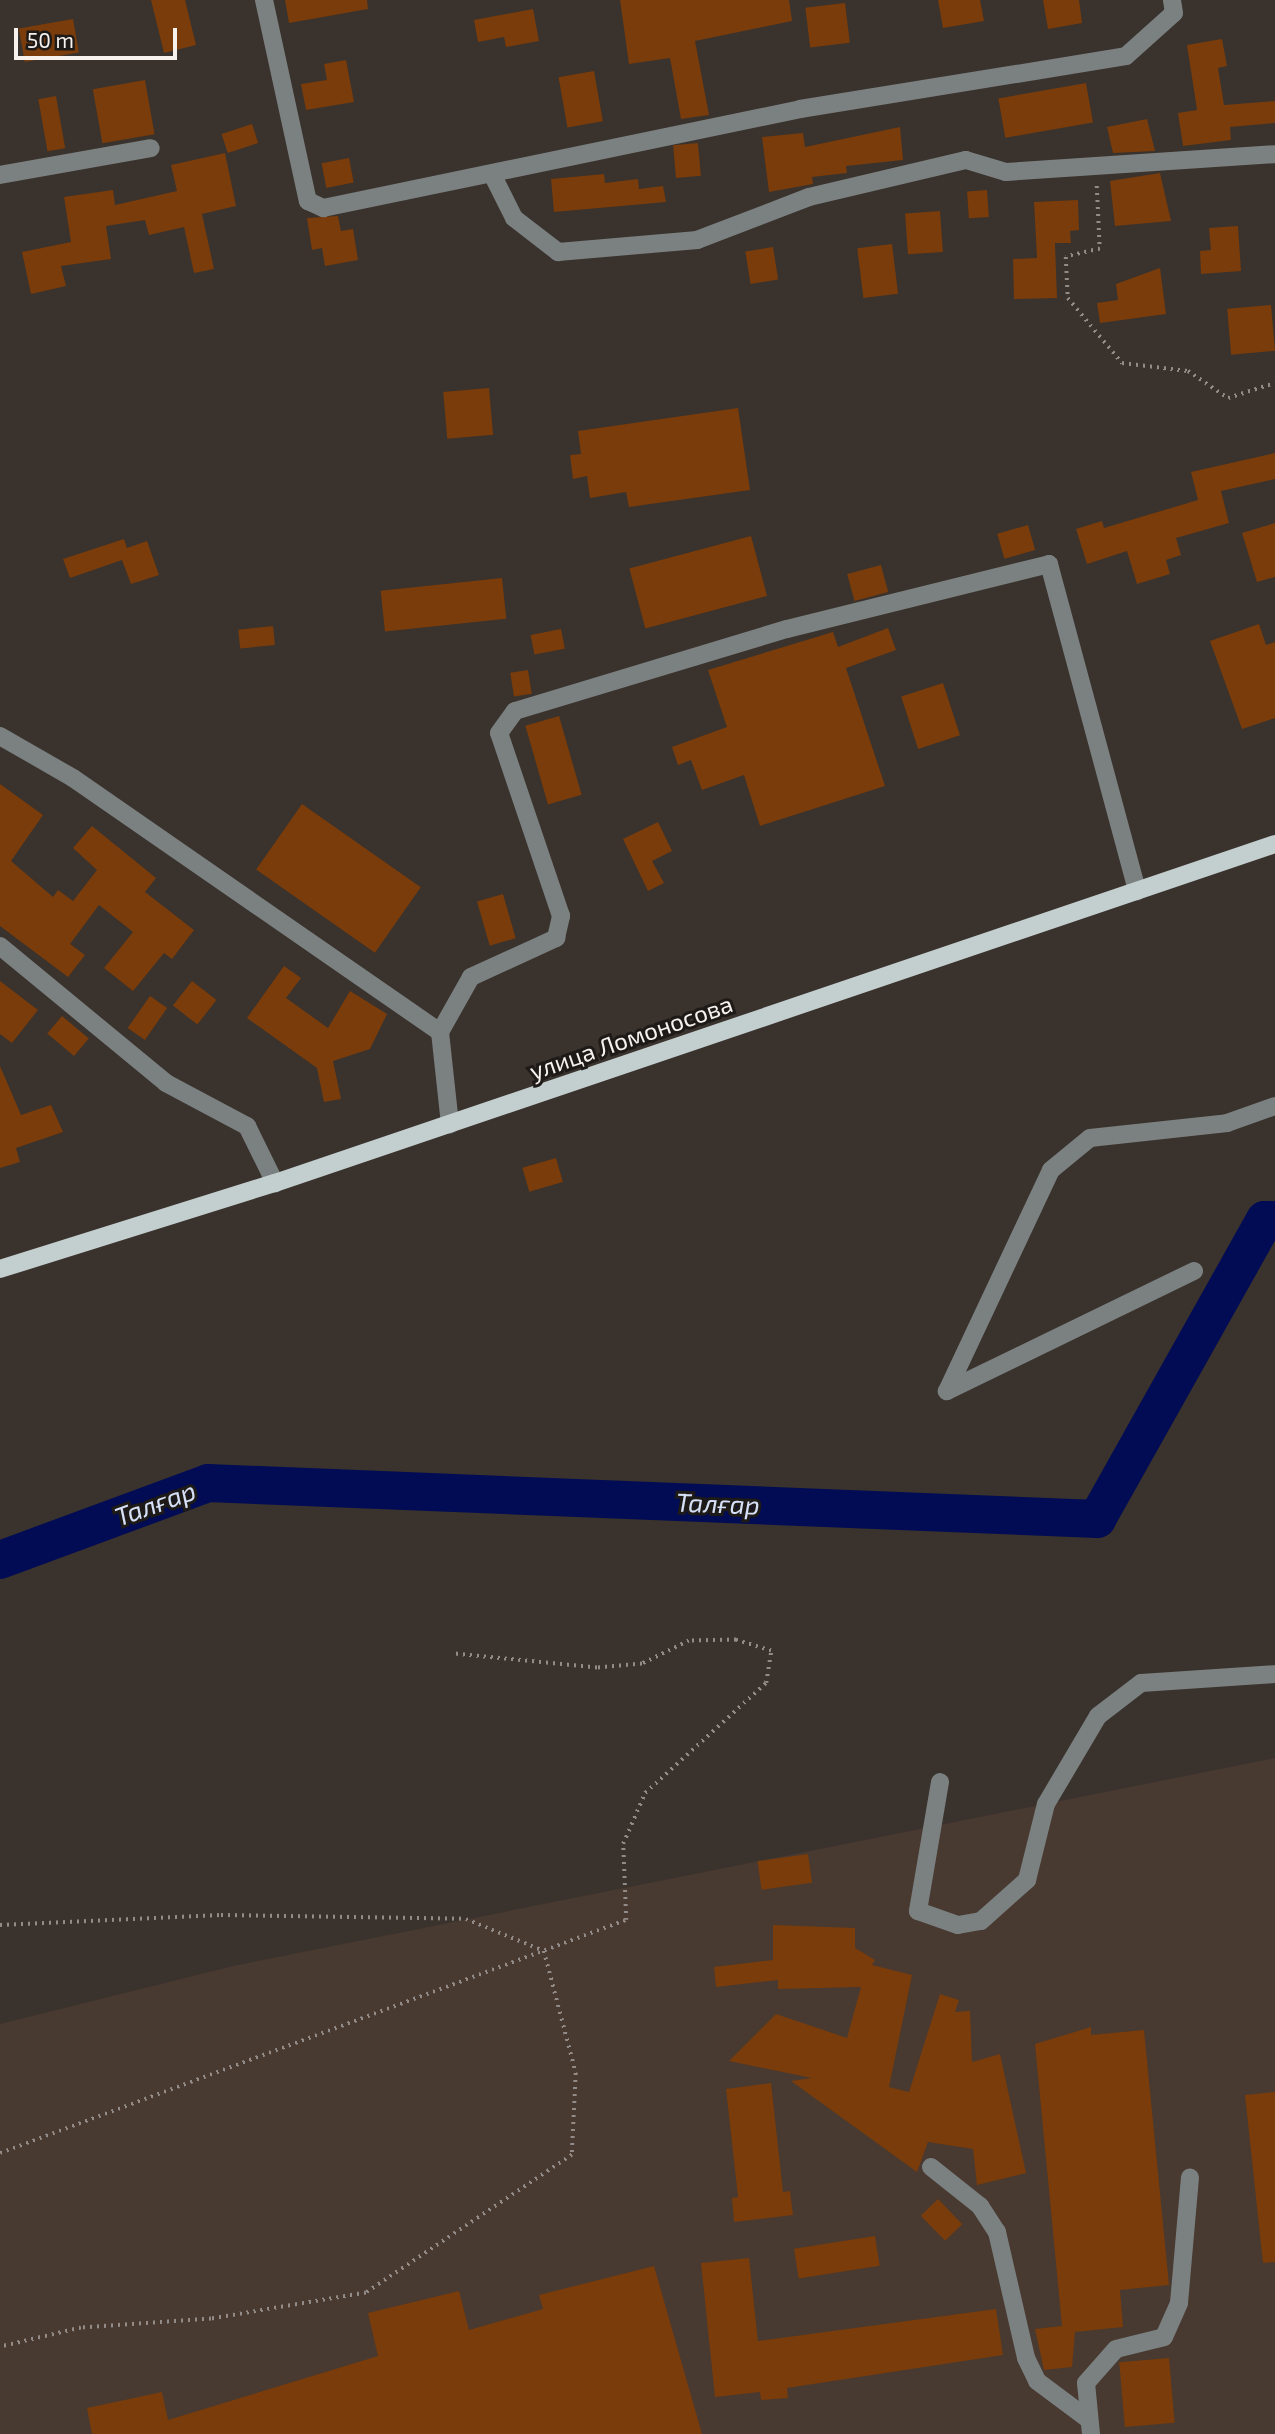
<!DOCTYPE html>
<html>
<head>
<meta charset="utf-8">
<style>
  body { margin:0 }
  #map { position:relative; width:1275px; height:2434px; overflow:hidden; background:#3a322d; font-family:"Exo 2",sans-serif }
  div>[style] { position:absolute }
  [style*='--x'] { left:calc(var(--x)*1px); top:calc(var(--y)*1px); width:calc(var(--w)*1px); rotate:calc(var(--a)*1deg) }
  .built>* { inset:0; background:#483931 }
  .river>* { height:38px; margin:-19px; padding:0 19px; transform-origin:19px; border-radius:19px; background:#010c54 }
  .building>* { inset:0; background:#793c0a; transform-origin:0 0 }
  .path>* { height:3.5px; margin-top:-1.75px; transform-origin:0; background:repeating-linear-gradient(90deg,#928b87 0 2px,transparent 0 7px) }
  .minor>* { height:18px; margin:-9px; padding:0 9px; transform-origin:9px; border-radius:9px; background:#7b8181 }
  .major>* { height:18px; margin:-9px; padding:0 9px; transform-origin:9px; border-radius:9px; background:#c3cecf }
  span { translate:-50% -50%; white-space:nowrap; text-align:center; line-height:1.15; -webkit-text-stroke:6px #1e1a18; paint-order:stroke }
  .street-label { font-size:24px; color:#f7f2ee }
  .water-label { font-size:26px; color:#d6e1f7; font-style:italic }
  .scale { position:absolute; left:14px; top:28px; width:163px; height:32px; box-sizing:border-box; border:4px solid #f7f2ee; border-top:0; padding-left:9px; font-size:21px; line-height:24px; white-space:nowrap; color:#f7f2ee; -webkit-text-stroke:5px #1e1a18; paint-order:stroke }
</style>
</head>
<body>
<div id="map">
  <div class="built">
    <div style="clip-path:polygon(1275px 1758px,1275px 2434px,0 2434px,0 2024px,233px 1966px)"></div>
  </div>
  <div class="river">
    <div style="--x:0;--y:1560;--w:222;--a:-20.3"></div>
    <div style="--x:208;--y:1483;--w:890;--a:2.32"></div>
    <div style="--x:1097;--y:1519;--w:343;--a:-60.7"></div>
    <div style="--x:1265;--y:1220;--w:10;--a:0"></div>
  </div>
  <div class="building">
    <div style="clip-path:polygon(151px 0,185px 0,196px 45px,164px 53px)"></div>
    <div style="clip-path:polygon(285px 0,367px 0,368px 9px,289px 23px)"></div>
    <div style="clip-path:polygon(620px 0,789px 0,792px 21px,695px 41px,709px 115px,681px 119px,670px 58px,629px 64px)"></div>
    <div style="clip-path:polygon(938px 0,980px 0,984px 21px,943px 28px)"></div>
    <div style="clip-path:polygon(1043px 0,1079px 0,1082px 23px,1048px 29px)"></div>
    <div style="left:845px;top:3px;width:40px;height:40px;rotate:83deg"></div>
    <div style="clip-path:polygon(533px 9px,539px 41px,506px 47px,504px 37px,478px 42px,474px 20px)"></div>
    <div style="left:73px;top:19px;width:34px;height:55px;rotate:80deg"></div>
    <div style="clip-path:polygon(1222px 39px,1227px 66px,1218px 68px,1224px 105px,1275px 101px,1275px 123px,1230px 127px,1231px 140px,1183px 146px,1178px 113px,1197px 110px,1187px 45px)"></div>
    <div style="clip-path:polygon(346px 60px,354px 102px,306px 110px,301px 84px,327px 80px,324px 64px)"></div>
    <div style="left:594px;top:71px;width:51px;height:36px;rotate:80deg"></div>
    <div style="left:145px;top:80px;width:55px;height:53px;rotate:80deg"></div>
    <div style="left:1086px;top:83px;width:40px;height:89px;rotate:80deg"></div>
    <div style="left:56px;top:96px;width:53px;height:18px;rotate:80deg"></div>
    <div style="clip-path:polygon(1147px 119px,1155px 151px,1113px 153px,1107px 127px)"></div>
    <div style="left:252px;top:124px;width:20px;height:32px;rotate:72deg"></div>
    <div style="clip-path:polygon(900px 127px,903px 160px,846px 166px,847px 173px,812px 177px,813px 184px,769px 192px,762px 137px,803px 133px,805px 147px)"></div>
    <div style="left:698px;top:143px;width:33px;height:25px;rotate:85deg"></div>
    <div style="clip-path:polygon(225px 153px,236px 206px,202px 214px,214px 269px,194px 273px,184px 227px,149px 235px,145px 220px,106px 226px,111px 259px,61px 266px,66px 286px,31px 294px,22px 252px,71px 242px,64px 197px,113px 190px,115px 205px,177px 191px,171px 165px)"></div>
    <div style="left:349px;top:158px;width:25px;height:28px;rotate:79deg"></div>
    <div style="clip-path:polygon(1160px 173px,1171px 221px,1115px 226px,1110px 181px)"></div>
    <div style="clip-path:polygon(604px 174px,605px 183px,638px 179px,639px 189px,663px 186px,666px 202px,554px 212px,551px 179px)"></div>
    <div style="left:987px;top:190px;width:27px;height:20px;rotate:86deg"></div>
    <div style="clip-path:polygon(1078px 200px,1079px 230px,1070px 231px,1071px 243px,1055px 243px,1057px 298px,1014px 299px,1013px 259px,1037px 258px,1034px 202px)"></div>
    <div style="left:940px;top:211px;width:41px;height:35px;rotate:86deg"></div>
    <div style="clip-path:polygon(338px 216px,341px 231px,353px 229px,358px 260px,325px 266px,322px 248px,312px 250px,307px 218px)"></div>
    <div style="clip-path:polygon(1238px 226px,1241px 271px,1201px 274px,1200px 251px,1211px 250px,1209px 228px)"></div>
    <div style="left:892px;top:244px;width:50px;height:35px;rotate:83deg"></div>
    <div style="left:773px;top:247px;width:33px;height:28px;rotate:81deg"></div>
    <div style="clip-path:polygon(1160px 268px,1166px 314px,1100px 323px,1097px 303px,1118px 300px,1116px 284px)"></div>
    <div style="left:1271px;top:305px;width:46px;height:44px;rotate:85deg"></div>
    <div style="left:489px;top:388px;width:47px;height:46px;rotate:85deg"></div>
    <div style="clip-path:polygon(738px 408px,750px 490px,629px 507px,626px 492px,590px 498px,587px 476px,573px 479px,570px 455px,581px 454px,578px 431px)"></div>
    <div style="clip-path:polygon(1275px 453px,1275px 479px,1221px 491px,1229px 523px,1176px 538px,1181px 555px,1166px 560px,1170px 574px,1137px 584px,1127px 551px,1087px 564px,1076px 529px,1102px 521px,1104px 528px,1198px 500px,1191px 472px)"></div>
    <div style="clip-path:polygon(1275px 523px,1275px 577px,1257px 582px,1242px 533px)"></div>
    <div style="left:1028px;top:525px;width:26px;height:32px;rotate:74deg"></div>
    <div style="left:751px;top:536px;width:62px;height:126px;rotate:75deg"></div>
    <div style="clip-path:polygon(124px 539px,127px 548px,147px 541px,159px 575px,131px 584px,122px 560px,70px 578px,63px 559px)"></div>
    <div style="left:881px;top:565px;width:28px;height:35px;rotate:75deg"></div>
    <div style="left:502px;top:578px;width:41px;height:122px;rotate:84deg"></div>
    <div style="clip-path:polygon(1259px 624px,1266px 645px,1275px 642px,1275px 718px,1242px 729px,1210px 641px)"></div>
    <div style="left:273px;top:626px;width:19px;height:35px;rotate:84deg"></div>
    <div style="clip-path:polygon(888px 628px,896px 650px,846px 668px,885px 786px,760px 826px,744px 775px,702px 790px,691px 760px,678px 765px,672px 747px,727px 727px,708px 670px,833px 632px,838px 647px)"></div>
    <div style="left:561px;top:629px;width:20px;height:31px;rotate:79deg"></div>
    <div style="left:528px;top:670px;width:24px;height:18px;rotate:81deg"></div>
    <div style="left:943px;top:683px;width:55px;height:44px;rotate:72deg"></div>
    <div style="left:559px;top:716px;width:82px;height:35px;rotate:74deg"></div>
    <div style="clip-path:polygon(0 784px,43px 815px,11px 861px,53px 897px,58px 890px,73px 901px,97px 870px,73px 848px,92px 826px,156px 878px,145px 892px,194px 930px,172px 959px,164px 953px,133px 991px,104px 968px,133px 932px,99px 905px,70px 944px,85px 955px,68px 977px,0 926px)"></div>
    <div style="left:302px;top:804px;width:145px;height:80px;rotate:35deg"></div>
    <div style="clip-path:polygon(658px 822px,672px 851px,652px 861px,664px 883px,648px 891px,623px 839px)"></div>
    <div style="left:503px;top:894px;width:46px;height:27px;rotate:74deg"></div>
    <div style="clip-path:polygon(284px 966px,301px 978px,286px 998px,328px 1028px,350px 991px,387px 1014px,370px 1049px,333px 1061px,341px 1099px,324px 1102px,317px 1068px,247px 1018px)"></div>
    <div style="clip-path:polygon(0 981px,38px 1010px,12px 1043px,0 1034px)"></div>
    <div style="left:192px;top:981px;width:31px;height:31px;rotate:38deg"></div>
    <div style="left:150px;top:996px;width:21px;height:39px;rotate:35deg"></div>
    <div style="left:62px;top:1016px;width:35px;height:23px;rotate:40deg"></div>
    <div style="clip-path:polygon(0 1066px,21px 1115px,51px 1105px,63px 1132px,16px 1148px,20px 1162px,0 1168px)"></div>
    <div style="left:556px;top:1158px;width:25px;height:35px;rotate:74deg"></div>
    <div style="left:808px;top:1854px;width:29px;height:51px;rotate:82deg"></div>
    <div style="clip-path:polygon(773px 1925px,855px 1928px,855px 1948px,875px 1960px,872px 1965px,912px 1975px,889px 2087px,909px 2092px,940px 1994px,959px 2000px,955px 2012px,970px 2011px,972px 2062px,1000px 2054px,1026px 2173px,977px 2185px,973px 2149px,928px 2142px,917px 2172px,791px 2081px,812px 2078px,729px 2061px,776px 2014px,847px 2038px,861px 1987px,778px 1989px,778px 1980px,716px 1987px,714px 1967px,773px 1960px)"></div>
    <div style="clip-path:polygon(1091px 2027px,1091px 2035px,1144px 2030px,1169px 2285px,1120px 2290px,1123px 2327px,1075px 2332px,1072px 2367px,1044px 2370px,1035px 2329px,1062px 2326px,1035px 2044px)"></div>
    <div style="clip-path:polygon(771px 2083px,783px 2192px,790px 2191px,793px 2215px,734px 2222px,732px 2198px,738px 2197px,726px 2089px)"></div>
    <div style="clip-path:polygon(1275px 2092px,1275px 2262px,1263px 2263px,1245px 2095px)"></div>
    <div style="left:938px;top:2199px;width:35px;height:24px;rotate:46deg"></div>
    <div style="left:875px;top:2236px;width:30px;height:82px;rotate:81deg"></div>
    <div style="clip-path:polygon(749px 2258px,758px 2341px,996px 2309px,1003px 2355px,787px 2388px,788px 2398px,761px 2400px,760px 2392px,715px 2397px,701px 2263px)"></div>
    <div style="clip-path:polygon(654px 2266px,702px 2434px,92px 2434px,87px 2408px,162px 2392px,168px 2420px,378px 2356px,368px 2313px,459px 2291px,469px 2330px,543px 2309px,539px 2295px)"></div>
    <div style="left:1169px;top:2358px;width:65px;height:50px;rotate:85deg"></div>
  </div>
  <div class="path">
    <div style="--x:1097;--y:186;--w:63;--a:87.3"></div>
    <div style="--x:1100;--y:249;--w:35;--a:167"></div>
    <div style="--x:1066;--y:257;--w:41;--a:87.2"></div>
    <div style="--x:1068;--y:298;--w:85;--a:50.3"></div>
    <div style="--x:1122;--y:363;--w:66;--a:6.9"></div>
    <div style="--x:1188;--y:371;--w:48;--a:34"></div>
    <div style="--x:1228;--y:398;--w:49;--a:-17.7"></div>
    <div style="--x:0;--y:1925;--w:221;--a:-2.6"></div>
    <div style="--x:221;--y:1915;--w:245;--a:0.9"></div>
    <div style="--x:466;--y:1919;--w:84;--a:22.3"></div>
    <div style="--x:544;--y:1951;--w:126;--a:75.3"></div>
    <div style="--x:576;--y:2073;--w:82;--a:92.8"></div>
    <div style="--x:572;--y:2155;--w:248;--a:146.2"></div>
    <div style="--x:366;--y:2293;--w:157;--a:170.5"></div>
    <div style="--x:211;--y:2319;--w:130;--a:176"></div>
    <div style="--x:81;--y:2328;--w:83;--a:166.8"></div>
    <div style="--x:0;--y:2153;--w:668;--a:-20.42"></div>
    <div style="--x:626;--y:1920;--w:76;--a:-92.3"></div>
    <div style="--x:623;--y:1844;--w:56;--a:-66.7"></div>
    <div style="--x:645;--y:1793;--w:164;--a:-42.3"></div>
    <div style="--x:766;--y:1683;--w:32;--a:-81"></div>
    <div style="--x:771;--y:1651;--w:37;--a:-163"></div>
    <div style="--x:736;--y:1640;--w:47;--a:178.8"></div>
    <div style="--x:689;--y:1641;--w:52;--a:153.9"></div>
    <div style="--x:642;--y:1664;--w:45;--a:174.9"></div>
    <div style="--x:597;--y:1668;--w:143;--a:-174.4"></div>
  </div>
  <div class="minor">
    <div style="--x:264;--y:0;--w:206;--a:77.7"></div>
    <div style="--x:308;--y:201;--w:17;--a:25"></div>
    <div style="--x:323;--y:208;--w:487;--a:-11.7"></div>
    <div style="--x:800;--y:109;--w:330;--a:-9.2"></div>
    <div style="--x:1126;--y:56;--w:64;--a:-41.9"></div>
    <div style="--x:1174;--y:13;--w:13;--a:-99"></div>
    <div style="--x:492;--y:174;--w:49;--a:63.4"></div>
    <div style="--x:514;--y:218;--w:56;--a:37.7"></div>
    <div style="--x:558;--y:252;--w:140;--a:-4.9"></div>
    <div style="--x:697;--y:240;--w:120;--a:-21"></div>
    <div style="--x:809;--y:197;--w:161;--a:-13.3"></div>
    <div style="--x:966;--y:160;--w:42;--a:16.7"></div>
    <div style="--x:1006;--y:172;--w:270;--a:-3.8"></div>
    <div style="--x:0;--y:175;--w:153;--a:-10.1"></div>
    <div style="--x:0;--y:736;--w:84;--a:29.9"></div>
    <div style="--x:73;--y:778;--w:446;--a:34.7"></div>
    <div style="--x:440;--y:1032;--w:93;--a:83.8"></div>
    <div style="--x:0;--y:946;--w:215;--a:39.5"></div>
    <div style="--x:166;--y:1083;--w:92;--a:28"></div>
    <div style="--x:247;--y:1126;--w:64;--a:63.8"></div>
    <div style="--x:440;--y:1032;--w:63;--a:-60.6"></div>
    <div style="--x:471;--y:977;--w:94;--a:-24.6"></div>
    <div style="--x:556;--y:938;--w:23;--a:-77"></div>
    <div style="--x:561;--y:916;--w:193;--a:-108.7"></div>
    <div style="--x:499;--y:733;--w:27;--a:-54"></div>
    <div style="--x:515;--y:711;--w:284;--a:-16.8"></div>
    <div style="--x:787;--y:629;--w:270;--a:-13.9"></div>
    <div style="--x:1049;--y:564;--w:339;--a:74.9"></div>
    <div style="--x:1194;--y:1271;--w:275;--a:154.1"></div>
    <div style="--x:947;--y:1391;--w:244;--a:-64.8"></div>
    <div style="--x:1051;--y:1170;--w:50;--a:-39.4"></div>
    <div style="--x:1090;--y:1138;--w:138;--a:-6.2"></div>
    <div style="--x:1227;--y:1123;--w:51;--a:-19.5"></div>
    <div style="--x:940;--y:1782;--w:131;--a:99.7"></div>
    <div style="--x:918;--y:1911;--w:42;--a:19.3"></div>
    <div style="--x:958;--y:1925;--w:23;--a:-10"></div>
    <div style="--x:981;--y:1921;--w:62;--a:-41.7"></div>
    <div style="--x:1027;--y:1880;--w:78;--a:-76"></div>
    <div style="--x:1046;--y:1804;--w:102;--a:-59.4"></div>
    <div style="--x:1098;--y:1716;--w:54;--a:-37.5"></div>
    <div style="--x:1141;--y:1683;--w:134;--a:-3.8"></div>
    <div style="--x:931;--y:2167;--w:63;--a:38.5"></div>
    <div style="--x:980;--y:2206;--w:31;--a:57"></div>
    <div style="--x:997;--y:2232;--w:129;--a:77"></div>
    <div style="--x:1026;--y:2358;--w:25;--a:64"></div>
    <div style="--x:1037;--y:2381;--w:64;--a:36.7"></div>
    <div style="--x:1091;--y:2434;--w:51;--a:-95.6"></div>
    <div style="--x:1086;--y:2383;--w:45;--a:-48.6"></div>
    <div style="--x:1116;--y:2349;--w:49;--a:-14"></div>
    <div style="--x:1164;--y:2337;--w:37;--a:-66"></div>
    <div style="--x:1179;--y:2303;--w:126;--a:-85"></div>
  </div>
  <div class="major">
    <div style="--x:0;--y:1269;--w:288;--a:-17.4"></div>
    <div style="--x:275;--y:1183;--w:1056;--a:-18.73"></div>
  </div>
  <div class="street-label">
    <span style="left:631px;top:1037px;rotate:-19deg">улица Ломоносова</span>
  </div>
  <div class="water-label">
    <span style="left:155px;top:1503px;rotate:-20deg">Талғар</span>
    <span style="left:718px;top:1503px;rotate:2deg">Талғар</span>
  </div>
  <div class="scale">50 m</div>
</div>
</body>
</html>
